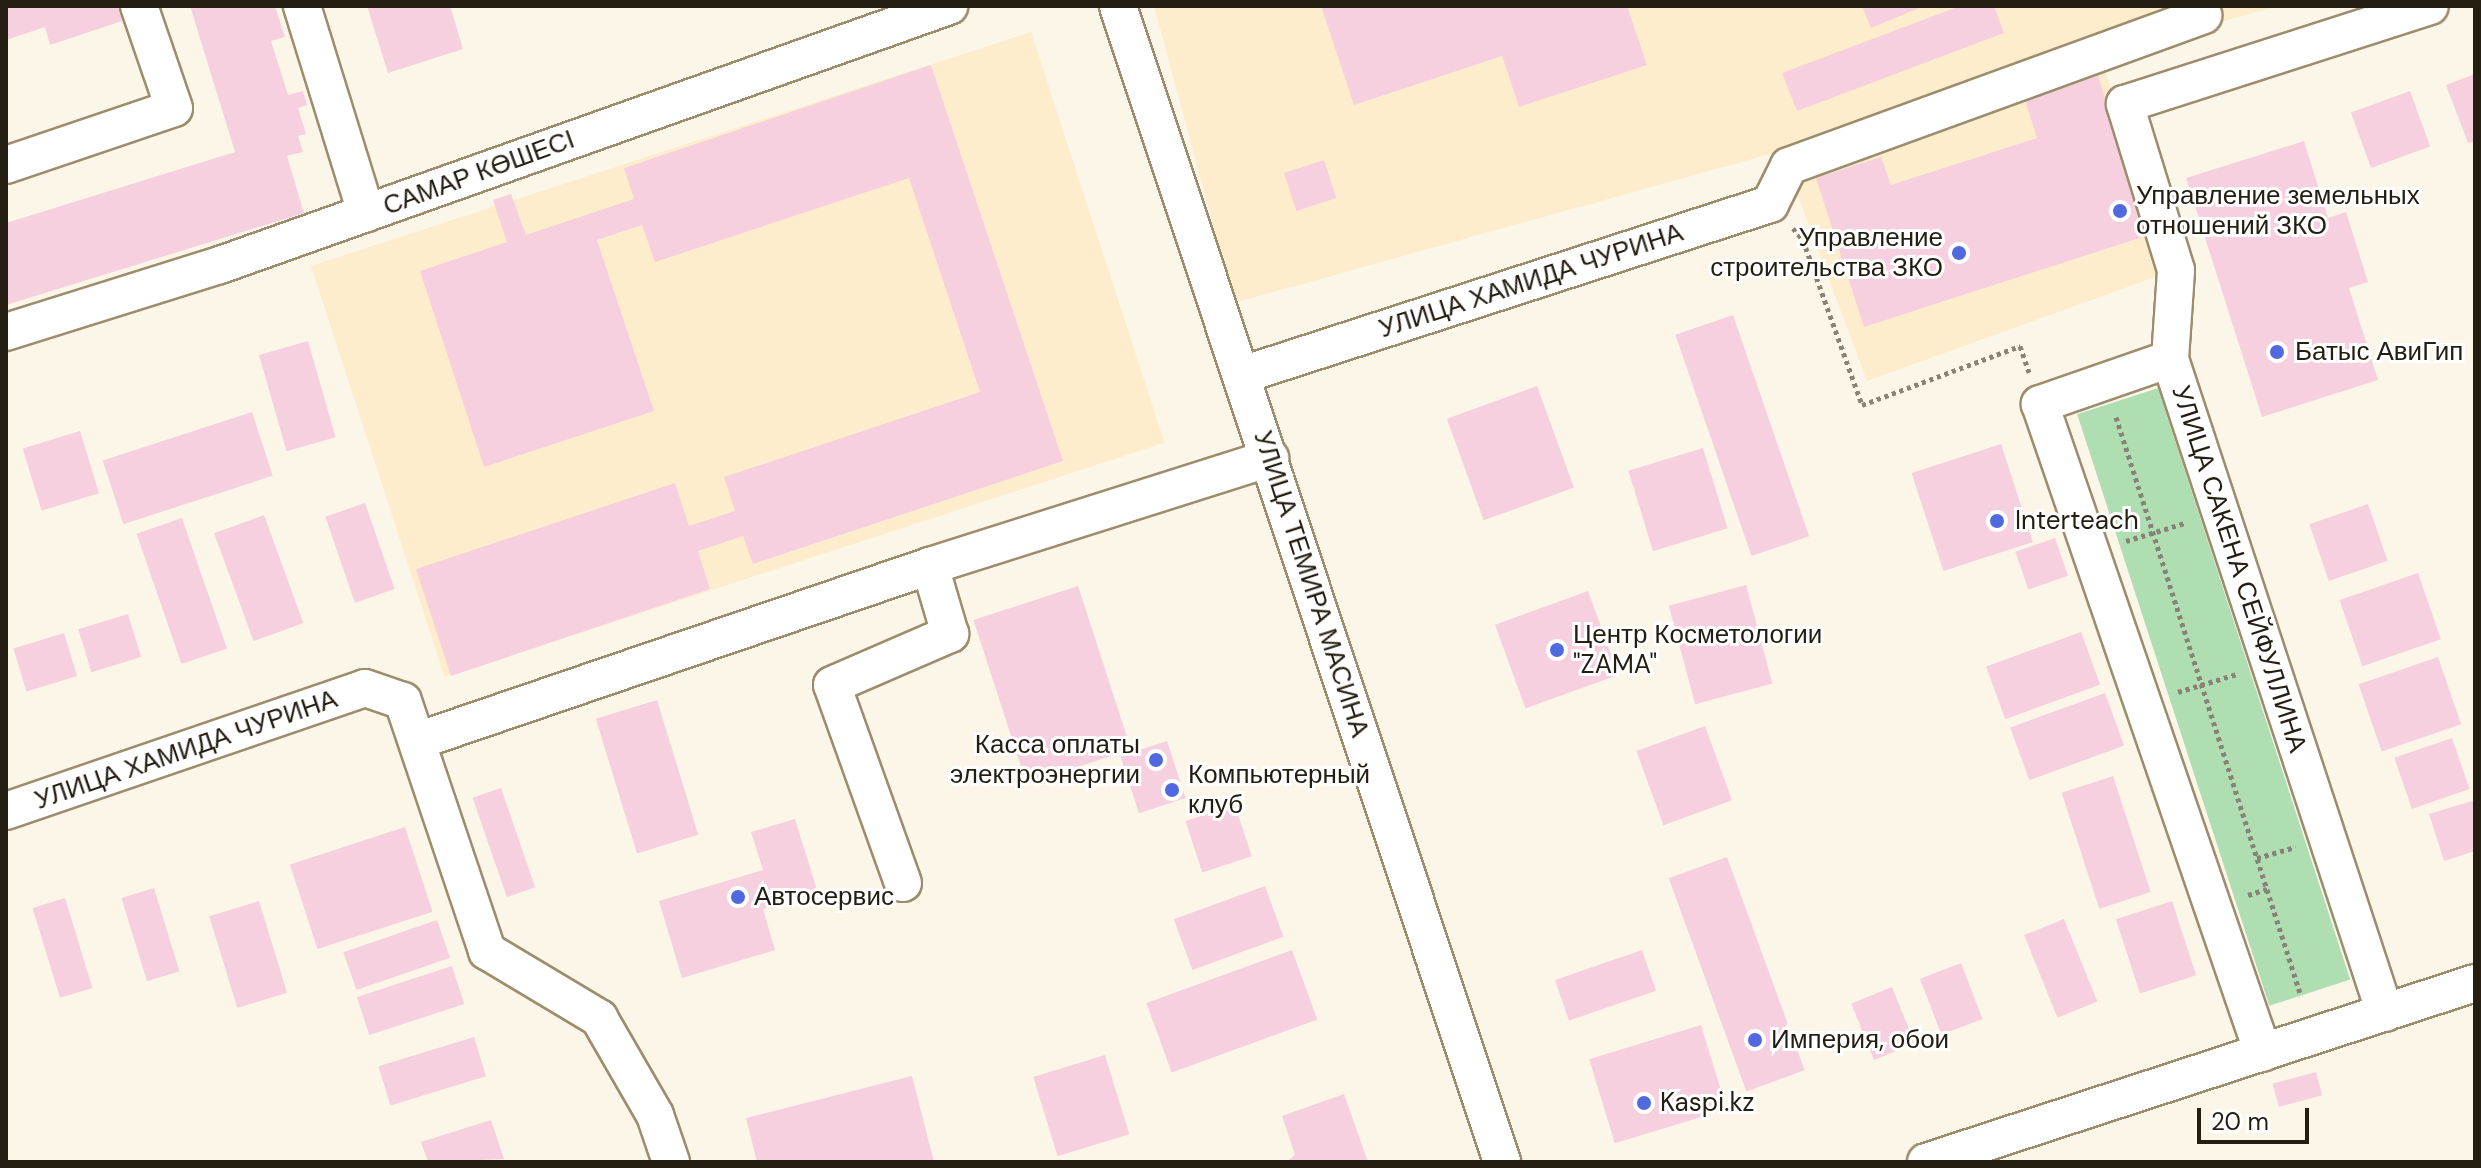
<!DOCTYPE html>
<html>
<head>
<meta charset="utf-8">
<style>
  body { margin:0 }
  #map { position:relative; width:2481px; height:1168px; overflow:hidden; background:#fcf6e8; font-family:"DM Sans",sans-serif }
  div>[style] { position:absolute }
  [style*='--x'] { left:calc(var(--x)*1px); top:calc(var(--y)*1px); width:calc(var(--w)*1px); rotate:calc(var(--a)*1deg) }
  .built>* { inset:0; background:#fdedcc; transform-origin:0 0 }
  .green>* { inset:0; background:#b0deb3; transform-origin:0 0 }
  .building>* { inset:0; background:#f7d0df; transform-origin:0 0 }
  .path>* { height:5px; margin-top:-2.5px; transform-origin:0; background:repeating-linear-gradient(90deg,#898376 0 4px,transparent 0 8px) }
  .roads { filter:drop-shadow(2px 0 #9c8d6e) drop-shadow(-2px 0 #9c8d6e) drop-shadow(0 2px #9c8d6e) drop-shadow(0 -2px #9c8d6e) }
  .minor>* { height:36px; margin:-18px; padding:0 18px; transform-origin:18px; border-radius:18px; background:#fff }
  .dots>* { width:22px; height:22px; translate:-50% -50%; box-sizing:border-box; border:4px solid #fff; border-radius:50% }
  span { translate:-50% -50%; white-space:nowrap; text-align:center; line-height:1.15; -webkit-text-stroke:6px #fff; paint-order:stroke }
  .street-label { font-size:26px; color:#241e12 }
  .poi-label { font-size:26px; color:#241e12 }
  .left { translate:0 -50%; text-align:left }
  .right { translate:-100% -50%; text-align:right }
  .frame { position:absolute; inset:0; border:8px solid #241e12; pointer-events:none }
  .scale { position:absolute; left:2197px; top:1108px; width:112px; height:36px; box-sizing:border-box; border:4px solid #241e12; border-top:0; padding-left:10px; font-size:24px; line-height:28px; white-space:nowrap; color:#241e12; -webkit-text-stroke:6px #fff; paint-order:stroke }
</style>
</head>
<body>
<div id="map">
  <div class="built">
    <div style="clip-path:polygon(1154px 6px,2281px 6px,2100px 53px,2166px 273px,1867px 381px,1781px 151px,1234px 303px)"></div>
    <div style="left:1031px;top:32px;width:432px;height:757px;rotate:72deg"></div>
  </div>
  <div class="green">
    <div style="left:2158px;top:388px;width:622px;height:85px;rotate:72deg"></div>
  </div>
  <div class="building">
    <div style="clip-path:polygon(6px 6px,118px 6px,122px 21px,50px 45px,45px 27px,6px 40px)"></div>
    <div style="clip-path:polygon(190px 6px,275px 6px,285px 37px,271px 41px,288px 95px,303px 91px,307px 105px,298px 108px,306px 134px,298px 136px,303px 152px,287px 156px,304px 213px,6px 305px,6px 223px,235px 152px)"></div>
    <div style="clip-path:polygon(367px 6px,450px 6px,463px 49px,388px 73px)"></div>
    <div style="clip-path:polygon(1321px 6px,1627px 6px,1647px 65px,1519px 107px,1502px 56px,1354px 105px)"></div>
    <div style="clip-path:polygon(1862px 6px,1924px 6px,1871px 28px)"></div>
    <div style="clip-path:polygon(1960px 6px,1994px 6px,2004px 33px,1797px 111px,1782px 73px)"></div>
    <div style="clip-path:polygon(931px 65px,1063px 461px,753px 564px,743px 536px,698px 551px,710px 589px,451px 676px,416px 569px,675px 483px,689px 526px,735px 511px,724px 477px,980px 392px,909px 178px,655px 262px,642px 225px,597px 240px,654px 411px,484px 467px,420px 271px,507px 242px,493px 200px,511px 194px,526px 235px,634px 199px,624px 168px)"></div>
    <div style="clip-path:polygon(2475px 74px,2475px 141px,2468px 143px,2446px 85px)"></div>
    <div style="clip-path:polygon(2098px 76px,2149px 235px,1864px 327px,1816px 178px,1881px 157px,1891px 185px,2037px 138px,2025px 100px)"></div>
    <div style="left:2410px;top:91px;width:59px;height:63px;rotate:70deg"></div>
    <div style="clip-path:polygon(2304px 141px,2328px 218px,2346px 212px,2368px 282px,2349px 288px,2378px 380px,2262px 417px,2186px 178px)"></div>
    <div style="left:1324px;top:160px;width:40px;height:42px;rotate:72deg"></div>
    <div style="left:1733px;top:315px;width:234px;height:61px;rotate:71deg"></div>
    <div style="left:308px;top:341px;width:100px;height:51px;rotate:74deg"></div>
    <div style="left:1537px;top:386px;width:108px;height:96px;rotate:70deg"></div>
    <div style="left:252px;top:412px;width:67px;height:157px;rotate:72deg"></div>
    <div style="left:80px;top:431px;width:65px;height:60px;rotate:73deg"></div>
    <div style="left:2001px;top:444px;width:103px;height:94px;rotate:72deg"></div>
    <div style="left:1703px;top:448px;width:84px;height:78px;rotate:73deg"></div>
    <div style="left:365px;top:503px;width:91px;height:42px;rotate:71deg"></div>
    <div style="left:2368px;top:504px;width:60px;height:62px;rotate:71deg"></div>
    <div style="left:264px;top:515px;width:115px;height:53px;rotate:70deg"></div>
    <div style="left:182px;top:518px;width:138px;height:48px;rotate:71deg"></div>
    <div style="left:2055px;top:538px;width:40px;height:42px;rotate:71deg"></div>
    <div style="left:2418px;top:573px;width:70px;height:83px;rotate:71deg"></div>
    <div style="left:1746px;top:585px;width:102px;height:80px;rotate:75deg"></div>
    <div style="left:1078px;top:586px;width:172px;height:110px;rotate:72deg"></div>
    <div style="left:1588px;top:591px;width:89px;height:99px;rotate:70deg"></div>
    <div style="left:128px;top:614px;width:45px;height:52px;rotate:73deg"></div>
    <div style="left:2081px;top:632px;width:56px;height:101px;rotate:70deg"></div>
    <div style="left:64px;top:633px;width:45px;height:53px;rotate:73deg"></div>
    <div style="left:2438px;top:657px;width:71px;height:84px;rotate:71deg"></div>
    <div style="left:2105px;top:693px;width:56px;height:101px;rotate:70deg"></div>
    <div style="left:657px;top:700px;width:141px;height:64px;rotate:73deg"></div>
    <div style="left:1705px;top:726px;width:79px;height:73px;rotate:70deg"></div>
    <div style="left:2452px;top:738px;width:54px;height:61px;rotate:71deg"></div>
    <div style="left:1167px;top:741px;width:60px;height:49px;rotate:72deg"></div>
    <div style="left:2113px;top:776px;width:122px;height:54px;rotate:72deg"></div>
    <div style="left:501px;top:788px;width:105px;height:30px;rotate:71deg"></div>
    <div style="clip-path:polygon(2475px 800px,2475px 851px,2444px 861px,2429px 814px)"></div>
    <div style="left:1235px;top:805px;width:54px;height:52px;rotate:72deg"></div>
    <div style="clip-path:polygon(795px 819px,818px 893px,763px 909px,775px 950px,682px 978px,659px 901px,763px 870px,751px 832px)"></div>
    <div style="left:405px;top:827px;width:89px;height:121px;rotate:72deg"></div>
    <div style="left:1727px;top:857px;width:227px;height:62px;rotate:70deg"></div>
    <div style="left:1265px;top:886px;width:54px;height:97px;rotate:70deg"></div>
    <div style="left:154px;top:888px;width:87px;height:34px;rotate:73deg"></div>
    <div style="left:65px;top:898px;width:94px;height:34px;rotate:73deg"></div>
    <div style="left:259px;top:901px;width:96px;height:52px;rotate:73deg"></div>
    <div style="left:2172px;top:901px;width:78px;height:59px;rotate:72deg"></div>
    <div style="left:2064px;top:919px;width:89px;height:43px;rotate:68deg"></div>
    <div style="left:437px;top:920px;width:40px;height:99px;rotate:71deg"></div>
    <div style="left:1292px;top:950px;width:74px;height:155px;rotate:70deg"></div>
    <div style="left:1642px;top:950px;width:43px;height:92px;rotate:71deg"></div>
    <div style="left:1961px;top:963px;width:60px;height:44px;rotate:69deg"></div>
    <div style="left:452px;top:966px;width:40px;height:100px;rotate:72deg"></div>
    <div style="left:1892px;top:987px;width:61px;height:44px;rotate:68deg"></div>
    <div style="left:1701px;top:1025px;width:88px;height:117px;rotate:73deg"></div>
    <div style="left:474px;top:1037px;width:41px;height:100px;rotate:73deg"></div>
    <div style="left:1105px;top:1055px;width:83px;height:75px;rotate:73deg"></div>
    <div style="left:2316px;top:1072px;width:24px;height:45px;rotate:75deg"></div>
    <div style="clip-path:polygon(912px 1076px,934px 1162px,757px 1162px,746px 1118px)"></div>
    <div style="clip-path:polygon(1344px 1094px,1368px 1162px,1286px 1162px,1295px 1155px,1282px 1116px)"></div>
    <div style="clip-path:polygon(491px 1120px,504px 1159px,428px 1162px,421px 1142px)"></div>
  </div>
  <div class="path">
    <div style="--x:1793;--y:228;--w:16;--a:50"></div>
    <div style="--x:1803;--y:240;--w:175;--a:70.3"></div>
    <div style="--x:1862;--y:405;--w:169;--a:-20.5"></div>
    <div style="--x:2020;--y:346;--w:28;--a:71"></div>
    <div style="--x:2116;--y:417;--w:608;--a:72.28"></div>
    <div style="--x:2126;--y:541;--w:62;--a:-17"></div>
    <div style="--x:2178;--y:692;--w:62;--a:-17"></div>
    <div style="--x:2257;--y:858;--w:40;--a:-16"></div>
    <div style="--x:2248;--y:895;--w:20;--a:-18"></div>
  </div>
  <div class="roads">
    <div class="minor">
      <div style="--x:302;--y:6;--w:217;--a:72.8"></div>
      <div style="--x:1118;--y:6;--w:1218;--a:71.62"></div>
      <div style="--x:6;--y:165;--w:177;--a:-18.7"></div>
      <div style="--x:174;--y:108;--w:108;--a:-108.9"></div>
      <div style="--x:6;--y:332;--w:224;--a:-17.4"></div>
      <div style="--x:220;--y:265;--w:774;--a:-19.56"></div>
      <div style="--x:2170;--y:359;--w:138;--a:160.9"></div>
      <div style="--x:2040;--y:404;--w:686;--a:71.04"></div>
      <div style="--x:1242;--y:375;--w:555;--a:-17.95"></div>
      <div style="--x:1770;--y:204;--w:42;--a:-63.4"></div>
      <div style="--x:1789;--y:166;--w:441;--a:-20"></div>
      <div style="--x:417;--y:741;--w:542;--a:-18.84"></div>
      <div style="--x:6;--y:811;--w:379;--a:-18.9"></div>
      <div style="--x:365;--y:688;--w:40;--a:18.9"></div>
      <div style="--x:403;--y:701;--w:264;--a:71.4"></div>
      <div style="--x:487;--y:951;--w:131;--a:30.9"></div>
      <div style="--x:599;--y:1018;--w:112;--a:60"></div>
      <div style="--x:655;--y:1115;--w:50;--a:71.2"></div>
      <div style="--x:903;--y:883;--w:210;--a:-109.7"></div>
      <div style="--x:832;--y:685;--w:129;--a:-23.4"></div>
      <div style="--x:950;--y:634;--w:71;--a:-106.4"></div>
      <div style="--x:930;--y:566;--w:357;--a:-17.6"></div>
      <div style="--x:2385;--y:1013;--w:688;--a:-108.2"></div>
      <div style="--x:2170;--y:359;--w:89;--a:-86.1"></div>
      <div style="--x:2176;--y:270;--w:174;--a:-107.1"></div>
      <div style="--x:2125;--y:104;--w:320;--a:-17.8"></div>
      <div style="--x:1926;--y:1162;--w:577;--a:-18.06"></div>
    </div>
  </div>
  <div class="dots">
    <div style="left:2120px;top:211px;background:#5069de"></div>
    <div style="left:1959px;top:253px;background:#5069de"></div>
    <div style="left:2277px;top:352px;background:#5069de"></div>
    <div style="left:1997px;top:521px;background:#5069de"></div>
    <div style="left:1557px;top:650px;background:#5069de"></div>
    <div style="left:1156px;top:760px;background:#5069de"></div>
    <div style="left:1172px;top:790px;background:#5069de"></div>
    <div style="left:738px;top:897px;background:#5069de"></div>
    <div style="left:1755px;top:1040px;background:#5069de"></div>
    <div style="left:1644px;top:1103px;background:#5069de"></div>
  </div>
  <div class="street-label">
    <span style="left:479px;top:173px;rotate:-20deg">САМАР КӨШЕСІ</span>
    <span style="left:1531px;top:281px;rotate:-18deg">УЛИЦА ХАМИДА ЧУРИНА</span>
    <span style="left:2239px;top:569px;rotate:72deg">УЛИЦА САКЕНА СЕЙФУЛЛИНА</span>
    <span style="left:1311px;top:584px;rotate:72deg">УЛИЦА ТЕМИРА МАСИНА</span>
    <span style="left:186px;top:750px;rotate:-19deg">УЛИЦА ХАМИДА ЧУРИНА</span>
  </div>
  <div class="poi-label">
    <span class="left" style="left:2136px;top:211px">Управление земельных<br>отношений ЗКО</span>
    <span class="right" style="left:1943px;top:253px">Управление<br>строительства ЗКО</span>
    <span class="left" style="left:2295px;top:352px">Батыс АвиГип</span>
    <span class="left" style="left:2015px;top:521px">Interteach</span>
    <span class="left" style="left:1573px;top:650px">Центр Косметологии<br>"ZAMA"</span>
    <span class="right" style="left:1140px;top:760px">Касса оплаты<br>электроэнергии</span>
    <span class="left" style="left:1188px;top:790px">Компьютерный<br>клуб</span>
    <span class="left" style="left:754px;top:897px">Автосервис</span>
    <span class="left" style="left:1771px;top:1040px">Империя, обои</span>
    <span class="left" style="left:1660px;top:1103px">Kaspi.kz</span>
  </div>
  <div class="frame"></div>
  <div class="scale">20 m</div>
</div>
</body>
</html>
